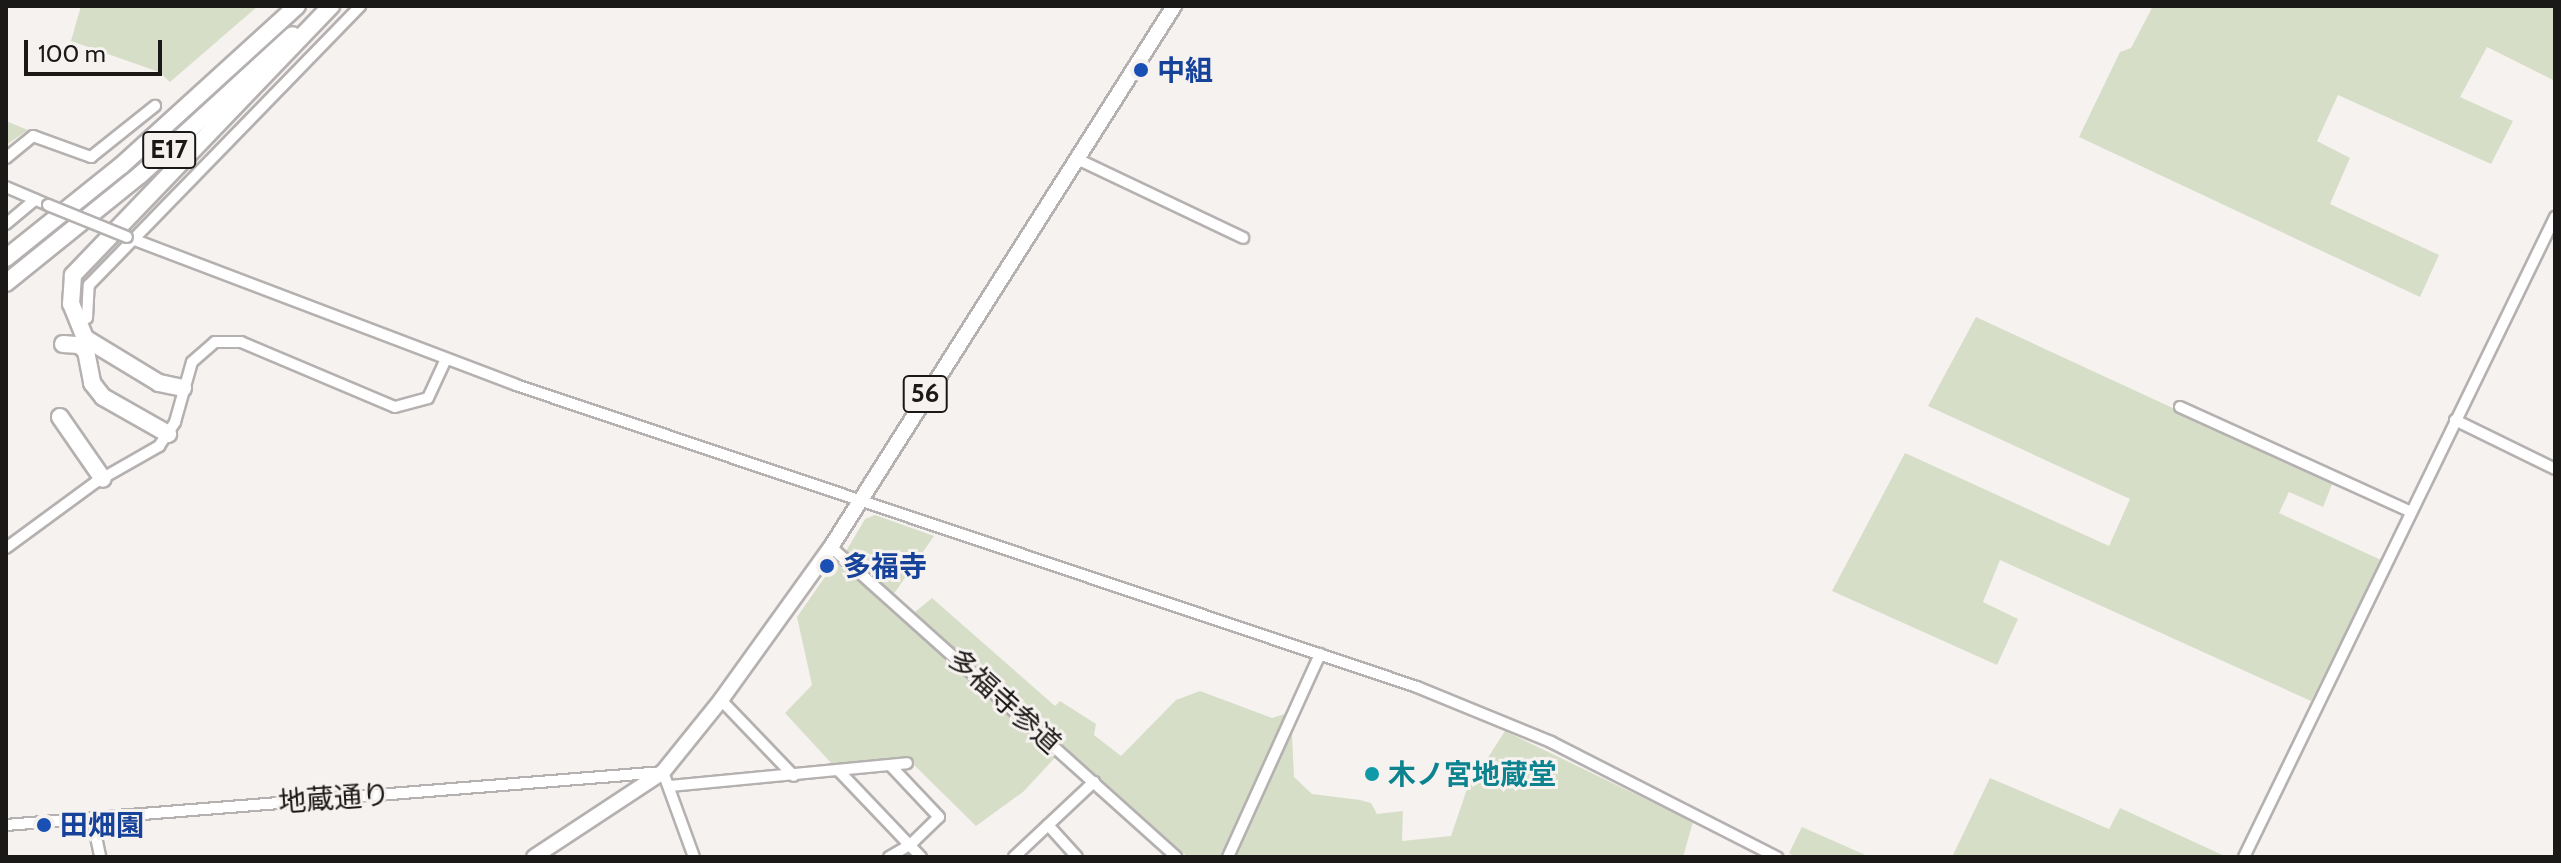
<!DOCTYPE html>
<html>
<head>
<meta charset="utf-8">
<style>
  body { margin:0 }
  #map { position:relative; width:2561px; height:863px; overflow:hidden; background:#f6f2f0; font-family:Cabin,"Noto Sans JP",sans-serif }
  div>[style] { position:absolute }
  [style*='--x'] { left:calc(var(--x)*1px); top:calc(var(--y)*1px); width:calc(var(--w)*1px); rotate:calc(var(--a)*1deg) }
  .green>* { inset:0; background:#d7dec8 }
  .roads { filter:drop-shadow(2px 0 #b5b1b0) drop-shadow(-2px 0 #b5b1b0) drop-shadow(0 2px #b5b1b0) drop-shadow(0 -2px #b5b1b0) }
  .minor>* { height:10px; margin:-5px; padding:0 5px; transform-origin:5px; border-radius:5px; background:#fff }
  .major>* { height:14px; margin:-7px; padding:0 7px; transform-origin:7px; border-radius:7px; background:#fff }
  .highway>* { height:16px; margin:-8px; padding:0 8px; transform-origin:8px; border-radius:8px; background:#fff }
  .bridges { filter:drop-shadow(2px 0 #b5b1b0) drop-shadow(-2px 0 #b5b1b0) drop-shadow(0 2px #b5b1b0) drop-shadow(0 -2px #b5b1b0) }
  .minor-bridge>* { height:10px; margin:-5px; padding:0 5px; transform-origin:5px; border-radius:5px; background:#fff }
  .dots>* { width:22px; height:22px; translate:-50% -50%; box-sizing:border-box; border:4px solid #f6f2f0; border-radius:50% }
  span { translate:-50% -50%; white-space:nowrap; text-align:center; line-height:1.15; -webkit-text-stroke:6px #f6f2f0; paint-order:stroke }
  .shield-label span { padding:2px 6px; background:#f6f2f0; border:2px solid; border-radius:6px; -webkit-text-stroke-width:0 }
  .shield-label { font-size:26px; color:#1a1918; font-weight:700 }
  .transit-label { font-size:28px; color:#164399; font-weight:700 }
  .left { translate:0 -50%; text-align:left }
  .street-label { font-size:28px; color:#1a1918 }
  .culture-label { font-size:28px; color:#0d838f; font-weight:700 }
  .frame { position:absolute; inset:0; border:8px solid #1a1918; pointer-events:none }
  .scale { position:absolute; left:24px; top:40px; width:138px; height:36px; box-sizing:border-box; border:4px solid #1a1918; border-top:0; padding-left:10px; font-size:24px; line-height:28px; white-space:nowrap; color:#1a1918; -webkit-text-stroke:6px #f6f2f0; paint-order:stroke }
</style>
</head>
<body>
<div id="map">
  <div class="green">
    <div style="clip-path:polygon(81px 6px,258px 6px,170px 82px,159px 72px,71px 41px)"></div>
    <div style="clip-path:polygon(2153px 6px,2555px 6px,2555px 81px,2487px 47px,2460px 97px,2513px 121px,2491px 164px,2338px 95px,2317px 141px,2350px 158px,2330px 204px,2439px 255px,2420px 297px,2079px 137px,2120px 52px,2131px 48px)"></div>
    <div style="clip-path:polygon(6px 121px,28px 130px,6px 145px)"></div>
    <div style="clip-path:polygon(1976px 317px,2333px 482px,2323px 507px,2289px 492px,2279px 513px,2381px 560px,2311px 701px,2000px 560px,1983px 602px,2018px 619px,1997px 665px,1832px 591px,1905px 453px,2109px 546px,2130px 499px,1928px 406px)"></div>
    <div style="clip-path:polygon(875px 515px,934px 536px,893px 595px,845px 553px,865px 519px)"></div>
    <div style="clip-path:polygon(836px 561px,904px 621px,932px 598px,1055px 706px,1060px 701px,1096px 724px,1094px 735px,1121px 756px,1176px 700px,1200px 691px,1272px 718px,1291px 712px,1294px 777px,1312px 794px,1360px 800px,1371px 803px,1377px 814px,1403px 811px,1402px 841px,1451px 836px,1466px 792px,1505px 731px,1693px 822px,1683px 857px,1188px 857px,1065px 747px,1023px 792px,976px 826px,907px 758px,833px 765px,785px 713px,812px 685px,797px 617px)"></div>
    <div style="clip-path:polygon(1990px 778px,2109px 829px,2120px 808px,2227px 857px,1952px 857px)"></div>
    <div style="clip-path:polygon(1802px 827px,1870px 857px,1871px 857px,1795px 857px,1789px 853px)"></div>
  </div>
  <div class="roads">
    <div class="minor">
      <div style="--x:6;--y:158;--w:35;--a:-39"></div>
      <div style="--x:33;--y:136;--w:62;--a:19.9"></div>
      <div style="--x:91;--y:157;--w:82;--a:-38.6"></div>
      <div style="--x:1077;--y:159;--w:184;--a:25.4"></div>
      <div style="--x:6;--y:187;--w:46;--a:23.2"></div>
      <div style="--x:6;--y:224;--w:38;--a:-40"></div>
      <div style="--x:127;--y:237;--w:416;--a:20.8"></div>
      <div style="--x:516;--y:385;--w:950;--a:18.53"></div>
      <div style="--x:1417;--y:687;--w:145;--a:22.3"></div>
      <div style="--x:1551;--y:742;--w:254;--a:27"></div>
      <div style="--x:87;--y:318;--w:33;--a:-87"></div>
      <div style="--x:89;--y:285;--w:389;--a:-45.8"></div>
      <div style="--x:2180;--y:407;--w:254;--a:24.4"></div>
      <div style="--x:2455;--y:420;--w:111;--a:26.1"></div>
      <div style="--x:831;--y:547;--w:464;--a:41.9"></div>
      <div style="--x:6;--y:548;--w:112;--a:-36.3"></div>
      <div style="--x:96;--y:482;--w:73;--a:-29.7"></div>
      <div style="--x:159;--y:446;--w:29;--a:-56"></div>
      <div style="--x:175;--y:422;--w:62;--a:-74.2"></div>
      <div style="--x:192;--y:362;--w:30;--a:-41"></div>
      <div style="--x:215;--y:342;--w:26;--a:0"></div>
      <div style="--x:241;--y:342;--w:167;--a:22.9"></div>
      <div style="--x:395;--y:407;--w:34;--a:-15"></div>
      <div style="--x:428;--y:398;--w:43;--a:-65.2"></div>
      <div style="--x:721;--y:700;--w:105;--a:46.2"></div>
      <div style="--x:839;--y:771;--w:119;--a:46.4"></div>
      <div style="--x:670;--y:786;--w:238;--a:-5.5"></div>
      <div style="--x:92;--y:818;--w:40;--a:78"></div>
      <div style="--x:6;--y:825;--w:659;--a:-4.61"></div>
      <div style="--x:663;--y:772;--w:90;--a:70"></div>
      <div style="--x:1048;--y:825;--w:43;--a:47.8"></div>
      <div style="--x:889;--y:857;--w:24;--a:-30"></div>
      <div style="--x:910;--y:845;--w:40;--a:-44"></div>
      <div style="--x:939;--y:817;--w:71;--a:-133.3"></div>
      <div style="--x:1014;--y:857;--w:110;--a:-43.2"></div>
      <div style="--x:1228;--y:857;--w:223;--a:-65.6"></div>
      <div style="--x:2244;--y:857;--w:712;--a:-64.08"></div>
    </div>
    <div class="major">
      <div style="--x:534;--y:857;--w:154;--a:-33.4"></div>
      <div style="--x:663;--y:772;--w:92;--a:-51.1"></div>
      <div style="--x:721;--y:700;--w:188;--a:-54.3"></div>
      <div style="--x:831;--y:547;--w:641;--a:-57.62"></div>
    </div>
    <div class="highway">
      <div style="--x:6;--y:258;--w:147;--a:-38.7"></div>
      <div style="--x:121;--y:166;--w:238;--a:-42.3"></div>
      <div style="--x:6;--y:283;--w:172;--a:-38.9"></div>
      <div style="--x:140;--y:175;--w:207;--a:-42.5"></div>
      <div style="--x:63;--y:344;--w:16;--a:4"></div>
      <div style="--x:79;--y:345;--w:9;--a:41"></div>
      <div style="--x:86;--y:351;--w:33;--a:79"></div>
      <div style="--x:92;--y:383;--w:18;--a:52"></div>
      <div style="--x:103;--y:397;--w:75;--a:29.6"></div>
      <div style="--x:183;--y:388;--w:25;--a:-168"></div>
      <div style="--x:159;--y:383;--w:87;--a:-148.7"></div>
      <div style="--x:85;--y:338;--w:37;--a:-112"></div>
      <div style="--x:71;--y:304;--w:29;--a:-86"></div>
      <div style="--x:73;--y:275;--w:373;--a:-46.2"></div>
      <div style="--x:60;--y:417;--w:75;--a:55.3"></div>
    </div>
  </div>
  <div class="bridges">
    <div class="minor-bridge">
      <div style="--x:48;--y:205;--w:85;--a:22.1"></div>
    </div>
  </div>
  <div class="dots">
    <div style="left:1141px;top:70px;background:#1a4fb4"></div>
    <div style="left:827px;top:566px;background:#1a4fb4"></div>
    <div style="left:1372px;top:774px;background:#0f9aa8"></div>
    <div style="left:44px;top:825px;background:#1a4fb4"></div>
  </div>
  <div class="shield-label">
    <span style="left:169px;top:150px">E17</span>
    <span style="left:925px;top:394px">56</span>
  </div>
  <div class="transit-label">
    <span class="left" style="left:1157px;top:70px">中組</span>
    <span class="left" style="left:843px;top:566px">多福寺</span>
    <span class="left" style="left:60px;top:825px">田畑園</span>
  </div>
  <div class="street-label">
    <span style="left:1005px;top:701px;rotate:42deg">多福寺参道</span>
    <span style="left:334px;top:798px;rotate:-4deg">地蔵通り</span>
  </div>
  <div class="culture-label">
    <span class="left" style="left:1388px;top:774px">木ノ宮地蔵堂</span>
  </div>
  <div class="frame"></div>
  <div class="scale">100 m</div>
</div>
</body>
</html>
